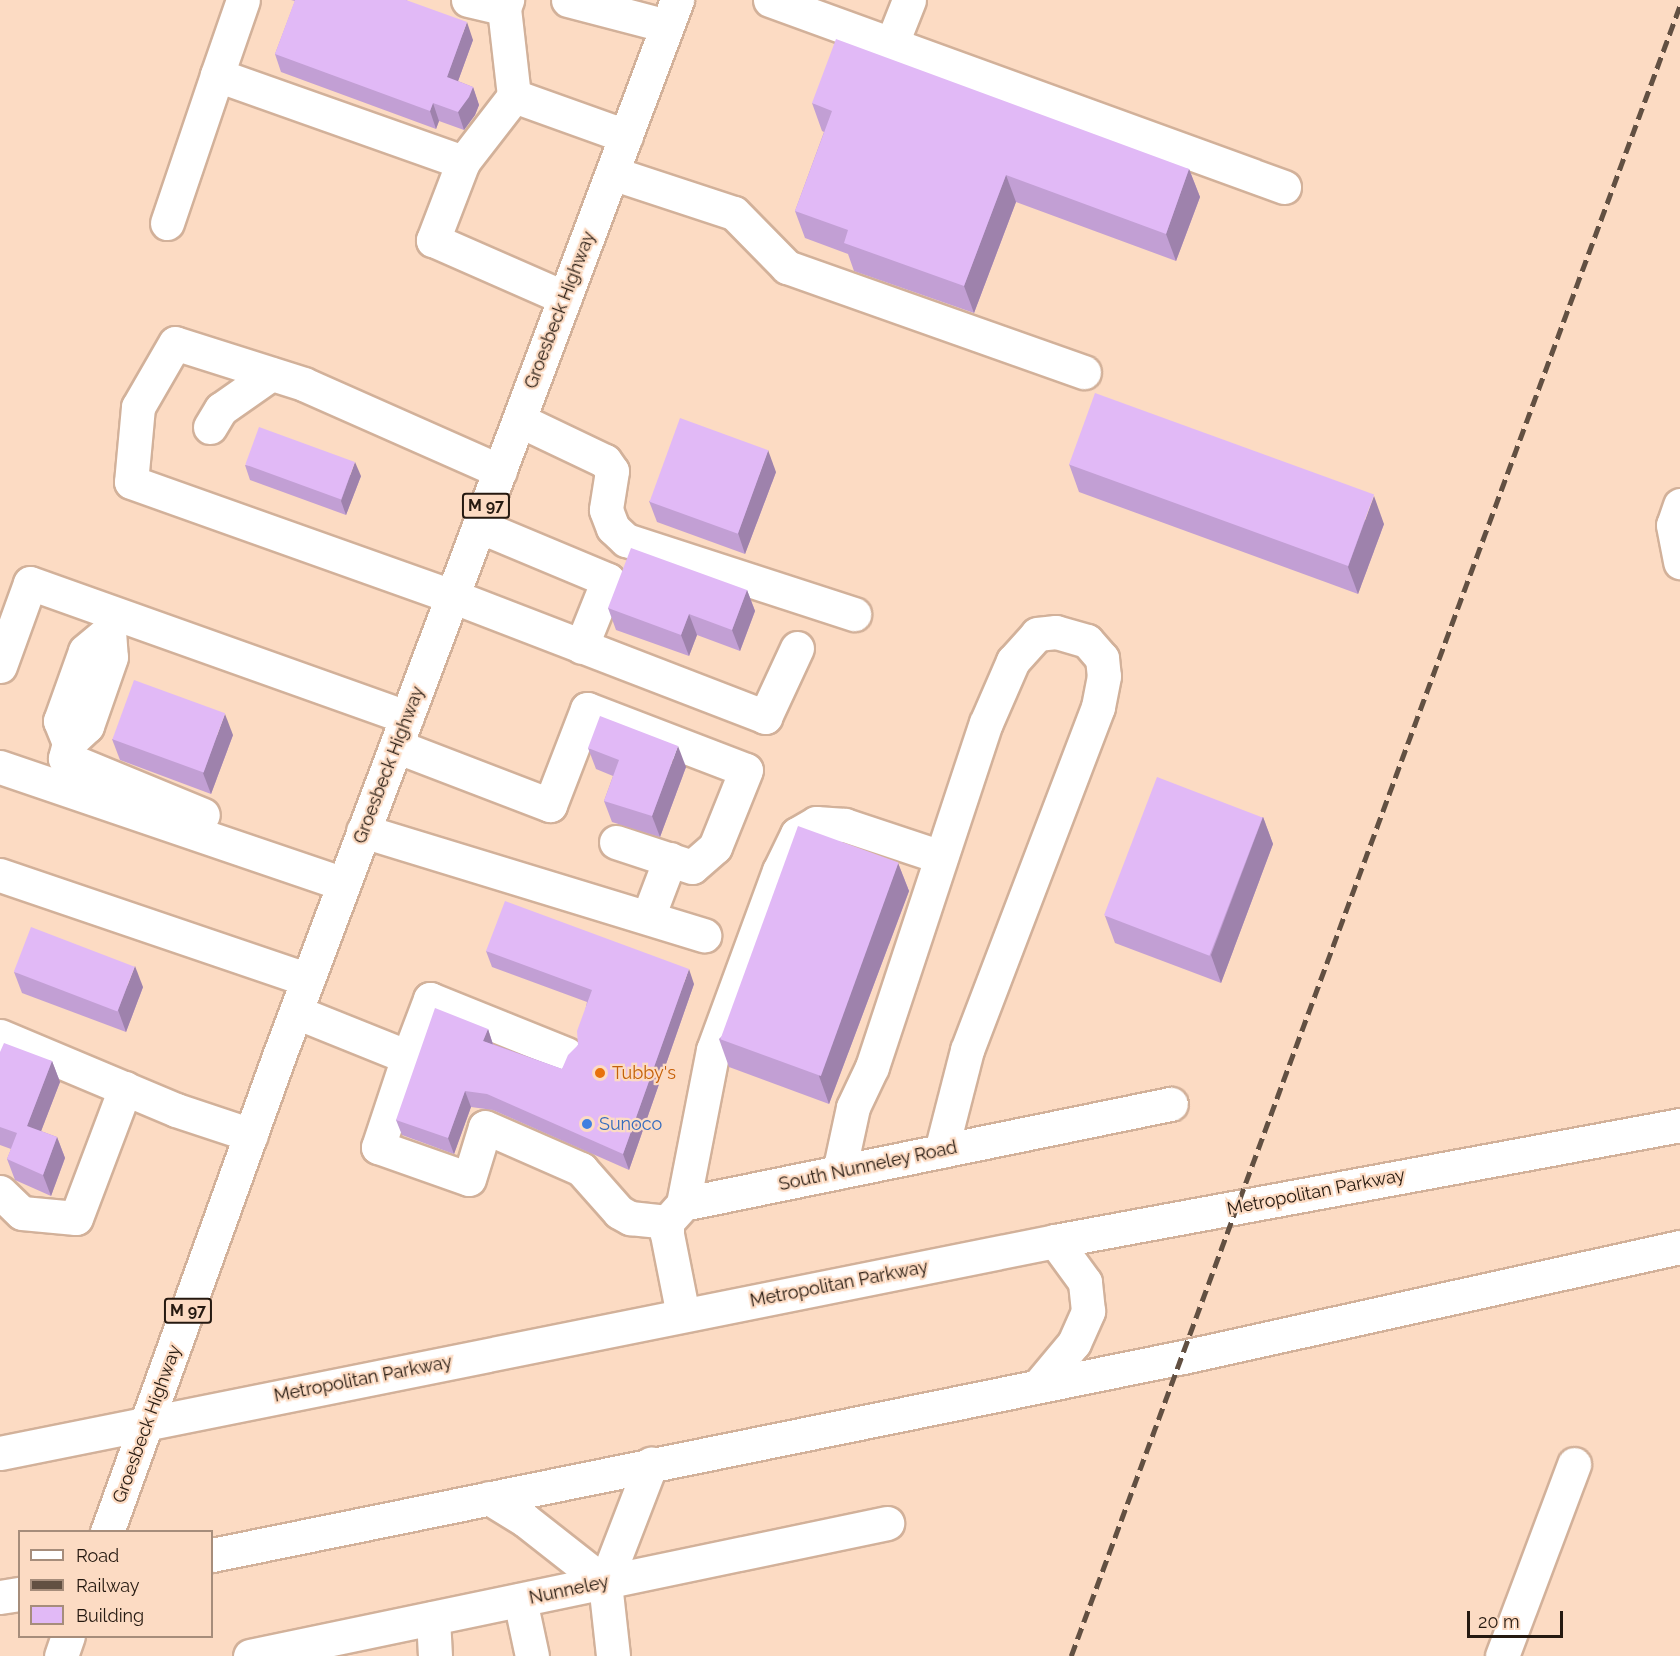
<!DOCTYPE html>
<html>
<head>
<meta charset="utf-8">
<style>
  body { margin:0 }
  #map { position:relative; width:1680px; height:1656px; overflow:hidden; background:#fcdbc3; font-family:Raleway,sans-serif }
  div>[style] { position:absolute }
  [style*='--x'] { left:calc(var(--x)*1px); top:calc(var(--y)*1px); width:calc(var(--w)*1px); rotate:calc(var(--a)*1deg) }
  .roads { filter:drop-shadow(2px 0 #d2b19a) drop-shadow(-2px 0 #d2b19a) drop-shadow(0 2px #d2b19a) drop-shadow(0 -2px #d2b19a) }
  .minor>* { height:33px; margin:-16.5px; padding:0 16.5px; transform-origin:16.5px; border-radius:16.5px; background:#fff }
  .major>* { height:33px; margin:-16.5px; padding:0 16.5px; transform-origin:16.5px; border-radius:16.5px; background:#fff }
  .rail>* { height:4.5px; margin-top:-2.25px; transform-origin:0; background:repeating-linear-gradient(90deg,#625042 0 12px,transparent 0 18px) }
  .wall>* { inset:0; background:#c29fd4 }
  .shaded-wall>* { inset:0; background:#9e82ac }
  .building>* { inset:0; background:#e1b9f6; transform-origin:0 0 }
  .dots>* { width:16px; height:16px; translate:-50% -50%; box-sizing:border-box; border:3px solid #fcdbc3; border-radius:50% }
  span { translate:-50% -50%; white-space:nowrap; text-align:center; line-height:1.15; -webkit-text-stroke:4.5px #fcdbc3; paint-order:stroke }
  .shield-label span { padding:2px 4px; background:#fcdbc3; border:2px solid; border-radius:4px; -webkit-text-stroke-width:0 }
  .shield-label { font-size:16px; color:#251910; font-weight:700 }
  .street-label { font-size:18px; color:#251910 }
  .food-label { font-size:18px; color:#c56008 }
  .left { translate:0 -50%; text-align:left }
  .shop-label { font-size:18px; color:#366cbe }
  .legend { position:absolute; left:18px; top:1530px; width:195px; height:108px; box-sizing:border-box; background:#fcdbc3; border:2px solid #a68d7b; margin:0; padding:8px 10px; list-style:none; font-size:18px; color:#251910 }
  .legend li { display:flex; align-items:center; gap:12px; height:30px }
  .legend b { width:30px; border:2px solid #a68d7b }
  .scale { position:absolute; left:1467px; top:1611px; width:96px; height:27px; box-sizing:border-box; border:3px solid #251910; border-top:0; padding-left:8px; font-size:18px; line-height:21px; white-space:nowrap; color:#251910; -webkit-text-stroke:4px #fcdbc3; paint-order:stroke }
</style>
</head>
<body>
<div id="map">
  <div class="roads">
    <div class="minor">
      <div style="--x:468;--y:0;--w:37;--a:13"></div>
      <div style="--x:568;--y:0;--w:102;--a:14.7"></div>
      <div style="--x:770;--y:0;--w:547;--a:19.99"></div>
      <div style="--x:892;--y:43;--w:46;--a:-68.4"></div>
      <div style="--x:217;--y:75;--w:79;--a:-70.9"></div>
      <div style="--x:514;--y:96;--w:119;--a:19.7"></div>
      <div style="--x:463;--y:162;--w:83;--a:-52.3"></div>
      <div style="--x:514;--y:96;--w:89;--a:-96.5"></div>
      <div style="--x:504;--y:8;--w:9;--a:-69"></div>
      <div style="--x:612;--y:173;--w:128;--a:18.2"></div>
      <div style="--x:734;--y:213;--w:76;--a:45.5"></div>
      <div style="--x:787;--y:267;--w:315;--a:19.5"></div>
      <div style="--x:167;--y:223;--w:156;--a:-71.3"></div>
      <div style="--x:217;--y:75;--w:261;--a:19.5"></div>
      <div style="--x:463;--y:162;--w:84;--a:111"></div>
      <div style="--x:433;--y:240;--w:144;--a:23.7"></div>
      <div style="--x:519;--y:420;--w:95;--a:25.5"></div>
      <div style="--x:605;--y:461;--w:12;--a:55"></div>
      <div style="--x:612;--y:471;--w:39;--a:99"></div>
      <div style="--x:606;--y:510;--w:19;--a:69"></div>
      <div style="--x:613;--y:528;--w:18;--a:43"></div>
      <div style="--x:626;--y:540;--w:240;--a:18"></div>
      <div style="--x:210;--y:427;--w:21;--a:-59"></div>
      <div style="--x:221;--y:409;--w:61;--a:-35"></div>
      <div style="--x:500;--y:471;--w:214;--a:-156.1"></div>
      <div style="--x:304;--y:384;--w:135;--a:-162.4"></div>
      <div style="--x:175;--y:343;--w:74;--a:120"></div>
      <div style="--x:138;--y:407;--w:75;--a:95.3"></div>
      <div style="--x:131;--y:482;--w:341;--a:19.6"></div>
      <div style="--x:452;--y:596;--w:336;--a:21.1"></div>
      <div style="--x:765;--y:717;--w:76;--a:-65.1"></div>
      <div style="--x:1680;--y:505;--w:21;--a:109"></div>
      <div style="--x:1673;--y:525;--w:38;--a:79"></div>
      <div style="--x:479;--y:526;--w:140;--a:22.7"></div>
      <div style="--x:608;--y:580;--w:72;--a:111.9"></div>
      <div style="--x:109;--y:631;--w:26;--a:86"></div>
      <div style="--x:111;--y:657;--w:73;--a:109.2"></div>
      <div style="--x:87;--y:726;--w:25;--a:137"></div>
      <div style="--x:69;--y:743;--w:16;--a:105"></div>
      <div style="--x:65;--y:758;--w:149;--a:22.4"></div>
      <div style="--x:0;--y:666;--w:88;--a:-70.1"></div>
      <div style="--x:30;--y:583;--w:400;--a:19.6"></div>
      <div style="--x:69;--y:743;--w:24;--a:-112"></div>
      <div style="--x:60;--y:721;--w:74;--a:-70.3"></div>
      <div style="--x:85;--y:651;--w:31;--a:-40"></div>
      <div style="--x:109;--y:631;--w:16;--a:-72"></div>
      <div style="--x:396;--y:746;--w:165;--a:21"></div>
      <div style="--x:550;--y:805;--w:103;--a:-68.9"></div>
      <div style="--x:587;--y:709;--w:170;--a:21"></div>
      <div style="--x:746;--y:770;--w:83;--a:111.9"></div>
      <div style="--x:715;--y:847;--w:30;--a:139"></div>
      <div style="--x:692;--y:867;--w:80;--a:-161.8"></div>
      <div style="--x:0;--y:767;--w:363;--a:18.8"></div>
      <div style="--x:363;--y:831;--w:357;--a:17"></div>
      <div style="--x:0;--y:875;--w:325;--a:18.8"></div>
      <div style="--x:648;--y:917;--w:62;--a:-69.2"></div>
      <div style="--x:296;--y:1012;--w:121;--a:21.9"></div>
      <div style="--x:408;--y:1057;--w:95;--a:108.4"></div>
      <div style="--x:378;--y:1147;--w:96;--a:19.4"></div>
      <div style="--x:469;--y:1179;--w:54;--a:-72.9"></div>
      <div style="--x:485;--y:1127;--w:105;--a:23.6"></div>
      <div style="--x:581;--y:1169;--w:57;--a:48.5"></div>
      <div style="--x:619;--y:1212;--w:13;--a:29"></div>
      <div style="--x:630;--y:1218;--w:37;--a:6"></div>
      <div style="--x:0;--y:1036;--w:191;--a:22.8"></div>
      <div style="--x:176;--y:1110;--w:79;--a:18.4"></div>
      <div style="--x:408;--y:1057;--w:62;--a:-69.2"></div>
      <div style="--x:430;--y:999;--w:147;--a:22"></div>
      <div style="--x:839;--y:1172;--w:66;--a:-77.8"></div>
      <div style="--x:853;--y:1107;--w:44;--a:-64.6"></div>
      <div style="--x:872;--y:1067;--w:362;--a:-71.7"></div>
      <div style="--x:986;--y:723;--w:68;--a:-66.5"></div>
      <div style="--x:1013;--y:661;--w:36;--a:-48"></div>
      <div style="--x:1037;--y:634;--w:19;--a:-6"></div>
      <div style="--x:1056;--y:632;--w:32;--a:16"></div>
      <div style="--x:1087;--y:641;--w:23;--a:49"></div>
      <div style="--x:1102;--y:658;--w:18;--a:84"></div>
      <div style="--x:1104;--y:676;--w:32;--a:101"></div>
      <div style="--x:1098;--y:707;--w:367;--a:110.9"></div>
      <div style="--x:967;--y:1050;--w:104;--a:104.4"></div>
      <div style="--x:0;--y:1192;--w:30;--a:44"></div>
      <div style="--x:22;--y:1213;--w:54;--a:5.3"></div>
      <div style="--x:76;--y:1218;--w:139;--a:-69.3"></div>
      <div style="--x:683;--y:1204;--w:157;--a:-79"></div>
      <div style="--x:713;--y:1050;--w:191;--a:-69.8"></div>
      <div style="--x:779;--y:871;--w:41;--a:-64.1"></div>
      <div style="--x:797;--y:834;--w:22;--a:-30"></div>
      <div style="--x:816;--y:823;--w:29;--a:4"></div>
      <div style="--x:845;--y:825;--w:101;--a:18.4"></div>
      <div style="--x:683;--y:1315;--w:83;--a:-101.2"></div>
      <div style="--x:667;--y:1234;--w:12;--a:-90"></div>
      <div style="--x:667;--y:1222;--w:24;--a:-48"></div>
      <div style="--x:683;--y:1204;--w:498;--a:-11.6"></div>
      <div style="--x:489;--y:1498;--w:42;--a:31.4"></div>
      <div style="--x:525;--y:1520;--w:102;--a:38.2"></div>
      <div style="--x:605;--y:1583;--w:128;--a:-68.9"></div>
      <div style="--x:605;--y:1583;--w:73;--a:83.7"></div>
      <div style="--x:520;--y:1600;--w:57;--a:77.9"></div>
      <div style="--x:433;--y:1618;--w:38;--a:87"></div>
      <div style="--x:250;--y:1656;--w:651;--a:-11.79"></div>
      <div style="--x:1502;--y:1656;--w:205;--a:-69.4"></div>
    </div>
    <div class="major">
      <div style="--x:1038;--y:1386;--w:56;--a:-50.1"></div>
      <div style="--x:1074;--y:1343;--w:35;--a:-66"></div>
      <div style="--x:1088;--y:1311;--w:29;--a:-96"></div>
      <div style="--x:1085;--y:1282;--w:51;--a:-126.2"></div>
      <div style="--x:0;--y:1453;--w:1076;--a:-11.36"></div>
      <div style="--x:1055;--y:1241;--w:636;--a:-10.51"></div>
      <div style="--x:107;--y:1532;--w:506;--a:-70.13"></div>
      <div style="--x:279;--y:1056;--w:1129;--a:-69.35"></div>
      <div style="--x:212;--y:1555;--w:991;--a:-11.53"></div>
      <div style="--x:1183;--y:1357;--w:509;--a:-12.48"></div>
      <div style="--x:0;--y:1597;--w:20;--a:-9"></div>
      <div style="--x:61;--y:1656;--w:21;--a:-71"></div>
    </div>
  </div>
  <div class="rail">
    <div style="--x:1071;--y:1656;--w:1760;--a:-69.75"></div>
  </div>
  <div class="wall">
    <div style="clip-path:polygon(291px 0,406px 0,473px 40px,458px 81px,473px 87px,479px 105px,475px 115px,464px 130px,439px 121px,436px 129px,281px 72px,275px 54px,295px 1px)"></div>
    <div style="clip-path:polygon(812px 103px,1189px 169px,1200px 197px,1176px 261px,1016px 202px,974px 313px,854px 271px,848px 254px,805px 238px,795px 211px,824px 132px,822px 131px)"></div>
    <div style="clip-path:polygon(1069px 464px,1384px 524px,1358px 594px,1079px 492px)"></div>
    <div style="clip-path:polygon(245px 465px,361px 476px,346px 515px,250px 480px)"></div>
    <div style="clip-path:polygon(776px 472px,745px 554px,657px 522px,649px 501px)"></div>
    <div style="clip-path:polygon(747px 590px,755px 611px,740px 651px,697px 635px,689px 656px,616px 630px,608px 608px)"></div>
    <div style="clip-path:polygon(233px 735px,211px 794px,120px 760px,112px 739px)"></div>
    <div style="clip-path:polygon(588px 748px,686px 767px,660px 837px,612px 822px,604px 801px,613px 776px,596px 769px)"></div>
    <div style="clip-path:polygon(1263px 817px,1273px 844px,1221px 983px,1115px 943px,1105px 916px)"></div>
    <div style="clip-path:polygon(898px 863px,909px 891px,829px 1104px,729px 1067px,719px 1039px)"></div>
    <div style="clip-path:polygon(486px 951px,694px 984px,629px 1170px,493px 1110px,471px 1107px,454px 1154px,402px 1135px,396px 1120px,488px 1029px,493px 1044px,562px 1069px,578px 1045px,587px 1002px,492px 967px)"></div>
    <div style="clip-path:polygon(14px 972px,143px 987px,126px 1032px,22px 993px)"></div>
    <div style="clip-path:polygon(0 1052px,52px 1061px,60px 1082px,41px 1131px,57px 1137px,65px 1158px,51px 1196px,15px 1180px,7px 1159px,11px 1149px,0 1145px)"></div>
  </div>
  <div class="shaded-wall">
    <div style="clip-path:polygon(467px 22px,473px 40px,453px 95px,447px 77px)"></div>
    <div style="clip-path:polygon(473px 87px,479px 105px,475px 115px,464px 130px,458px 112px)"></div>
    <div style="clip-path:polygon(433px 103px,439px 121px,436px 129px,430px 111px)"></div>
    <div style="clip-path:polygon(1189px 169px,1200px 197px,1176px 261px,1166px 234px)"></div>
    <div style="clip-path:polygon(1006px 175px,1016px 202px,974px 313px,964px 286px)"></div>
    <div style="clip-path:polygon(768px 450px,776px 472px,745px 554px,738px 533px)"></div>
    <div style="clip-path:polygon(355px 462px,361px 476px,346px 515px,341px 501px)"></div>
    <div style="clip-path:polygon(1374px 496px,1384px 524px,1358px 594px,1348px 567px)"></div>
    <div style="clip-path:polygon(747px 590px,755px 611px,740px 651px,732px 630px)"></div>
    <div style="clip-path:polygon(689px 614px,697px 635px,689px 656px,681px 635px)"></div>
    <div style="clip-path:polygon(225px 714px,233px 735px,211px 794px,203px 773px)"></div>
    <div style="clip-path:polygon(678px 746px,686px 767px,660px 837px,652px 816px)"></div>
    <div style="clip-path:polygon(1263px 817px,1273px 844px,1221px 983px,1211px 955px)"></div>
    <div style="clip-path:polygon(898px 863px,909px 891px,829px 1104px,819px 1076px)"></div>
    <div style="clip-path:polygon(135px 966px,143px 987px,126px 1032px,118px 1010px)"></div>
    <div style="clip-path:polygon(689px 969px,694px 984px,629px 1170px,623px 1154px)"></div>
    <div style="clip-path:polygon(488px 1029px,493px 1045px,483px 1041px)"></div>
    <div style="clip-path:polygon(52px 1061px,60px 1082px,35px 1147px,27px 1126px)"></div>
    <div style="clip-path:polygon(465px 1091px,471px 1107px,454px 1154px,448px 1138px)"></div>
    <div style="clip-path:polygon(57px 1137px,65px 1158px,51px 1196px,43px 1175px)"></div>
  </div>
  <div class="building">
    <div style="clip-path:polygon(295px 0,406px 0,467px 22px,447px 77px,473px 87px,469px 97px,458px 112px,433px 103px,430px 111px,275px 54px)"></div>
    <div style="clip-path:polygon(836px 39px,1189px 169px,1166px 234px,1006px 175px,964px 286px,844px 243px,848px 230px,795px 211px,832px 111px,812px 103px)"></div>
    <div style="left:1095px;top:393px;width:297px;height:76px;rotate:20deg"></div>
    <div style="left:680px;top:418px;width:94px;height:89px;rotate:20deg"></div>
    <div style="left:259px;top:427px;width:102px;height:40px;rotate:20deg"></div>
    <div style="clip-path:polygon(631px 548px,747px 590px,732px 630px,689px 614px,681px 635px,608px 608px)"></div>
    <div style="left:134px;top:680px;width:97px;height:63px;rotate:20deg"></div>
    <div style="clip-path:polygon(600px 716px,678px 746px,652px 816px,604px 801px,619px 760px,588px 748px)"></div>
    <div style="left:1157px;top:777px;width:113px;height:148px;rotate:21deg"></div>
    <div style="left:798px;top:826px;width:107px;height:227px;rotate:20deg"></div>
    <div style="clip-path:polygon(505px 901px,689px 969px,623px 1154px,487px 1094px,465px 1091px,448px 1138px,396px 1120px,435px 1008px,488px 1029px,483px 1041px,562px 1069px,568px 1055px,578px 1045px,577px 1031px,592px 990px,486px 951px)"></div>
    <div style="left:31px;top:927px;width:111px;height:48px;rotate:21deg"></div>
    <div style="clip-path:polygon(4px 1043px,52px 1061px,27px 1126px,57px 1137px,43px 1175px,7px 1159px,17px 1133px,0 1127px,0 1052px)"></div>
  </div>
  <div class="dots">
    <div style="left:600px;top:1073px;background:#e8710a"></div>
    <div style="left:587px;top:1124px;background:#3f7fe0"></div>
  </div>
  <div class="shield-label">
    <span style="left:486px;top:506px">M 97</span>
    <span style="left:188px;top:1311px">M 97</span>
  </div>
  <div class="street-label">
    <span style="left:560px;top:310px;rotate:-69deg">Groesbeck Highway</span>
    <span style="left:389px;top:765px;rotate:-69deg">Groesbeck Highway</span>
    <span style="left:868px;top:1166px;rotate:-12deg">South Nunneley Road</span>
    <span style="left:1316px;top:1192px;rotate:-11deg">Metropolitan Parkway</span>
    <span style="left:839px;top:1284px;rotate:-11deg">Metropolitan Parkway</span>
    <span style="left:363px;top:1379px;rotate:-11deg">Metropolitan Parkway</span>
    <span style="left:147px;top:1424px;rotate:-70deg">Groesbeck Highway</span>
    <span style="left:569px;top:1590px;rotate:-12deg">Nunneley</span>
  </div>
  <div class="food-label">
    <span class="left" style="left:612px;top:1073px">Tubby's</span>
  </div>
  <div class="shop-label">
    <span class="left" style="left:599px;top:1124px">Sunoco</span>
  </div>
  <ul class="legend">
  <li><b style="height:8px;background:#fff"></b>Road</li>
  <li><b style="height:8px;background:#625042"></b>Railway</li>
  <li><b style="height:16px;background:#e1b9f6"></b>Building</li>
  </ul>
  <div class="scale">20 m</div>
</div>
</body>
</html>
